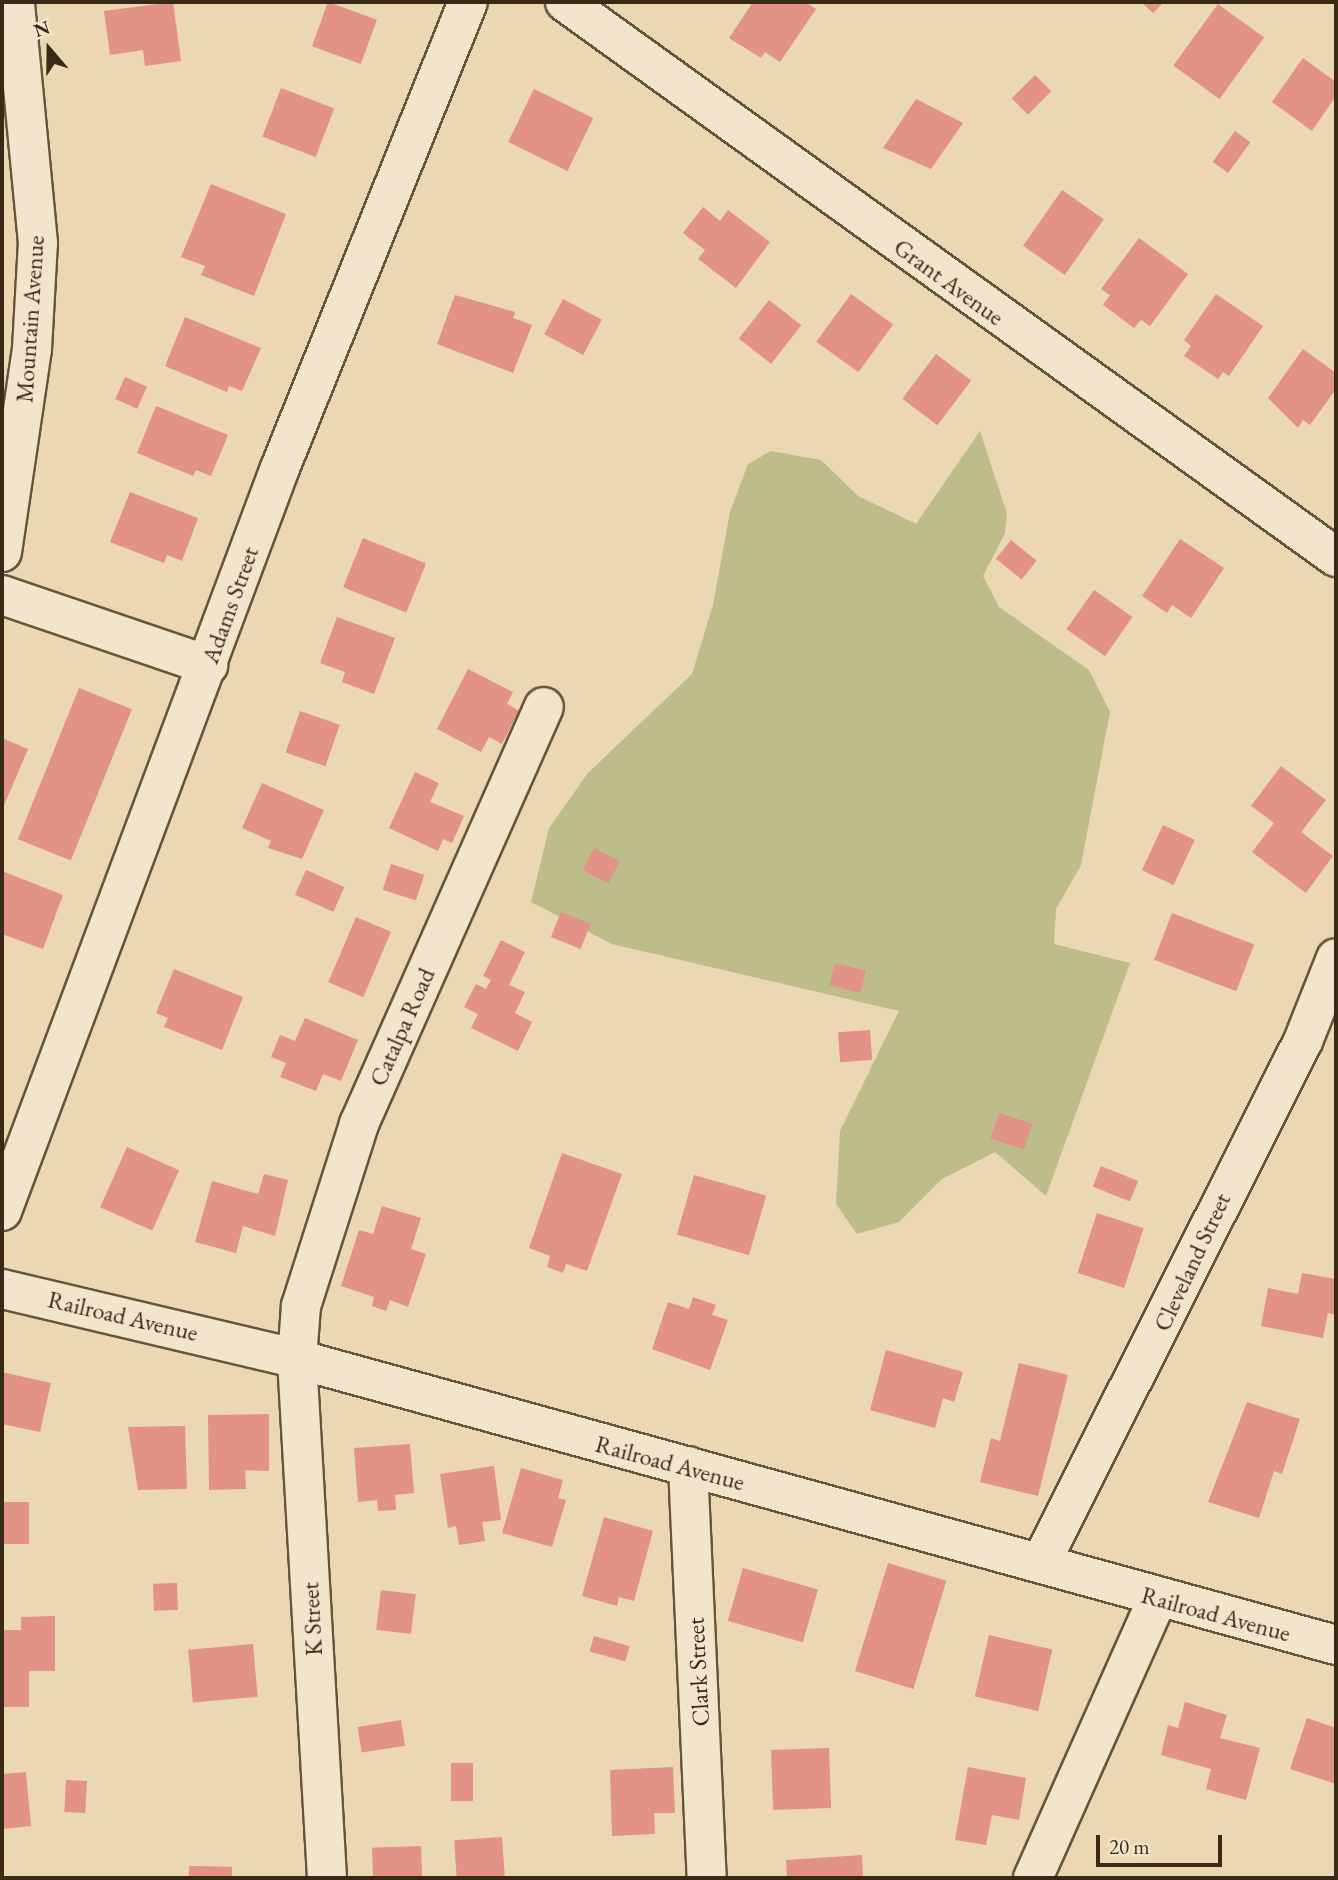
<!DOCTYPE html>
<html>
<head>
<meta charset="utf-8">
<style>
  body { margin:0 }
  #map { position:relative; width:1338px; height:1880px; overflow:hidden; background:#ebd7b1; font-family:"EB Garamond",serif }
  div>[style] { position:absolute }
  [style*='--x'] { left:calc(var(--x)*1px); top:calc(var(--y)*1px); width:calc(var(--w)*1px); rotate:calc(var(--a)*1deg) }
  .green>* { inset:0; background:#bcbd88 }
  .building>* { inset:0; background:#e29286; transform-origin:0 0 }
  .roads { filter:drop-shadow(2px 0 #66553e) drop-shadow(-2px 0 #66553e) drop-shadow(0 2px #66553e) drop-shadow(0 -2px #66553e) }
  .minor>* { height:38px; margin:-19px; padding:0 19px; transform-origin:19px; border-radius:19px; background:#f2e5cc }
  span { translate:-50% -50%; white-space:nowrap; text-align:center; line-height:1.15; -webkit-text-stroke:5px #f2e5cc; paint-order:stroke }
  .street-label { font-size:24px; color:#392a18 }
  .frame { position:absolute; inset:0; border:4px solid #392a18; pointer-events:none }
  .north { position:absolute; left:14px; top:14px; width:70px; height:70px; -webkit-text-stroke:5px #f2e5cc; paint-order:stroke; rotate:340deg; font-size:19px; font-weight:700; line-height:28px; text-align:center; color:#392a18 }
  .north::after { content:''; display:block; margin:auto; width:24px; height:32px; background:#392a18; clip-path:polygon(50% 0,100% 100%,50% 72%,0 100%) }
  .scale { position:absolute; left:1096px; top:1835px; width:126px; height:32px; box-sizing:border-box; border:4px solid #392a18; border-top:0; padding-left:9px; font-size:21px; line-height:24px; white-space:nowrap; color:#392a18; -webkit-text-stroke:5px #f2e5cc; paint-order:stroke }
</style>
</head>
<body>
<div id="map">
  <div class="green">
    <div style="clip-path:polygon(980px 431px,1007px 514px,1005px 533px,983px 576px,999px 607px,1089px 670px,1110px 712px,1081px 865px,1056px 909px,1054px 944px,1130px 963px,1046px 1196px,995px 1152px,942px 1179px,899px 1222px,857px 1234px,836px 1204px,840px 1131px,899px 1011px,612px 944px,531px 902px,549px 828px,588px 773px,692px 674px,713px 605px,730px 512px,748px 464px,771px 451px,821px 460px,858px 496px,916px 524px)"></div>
  </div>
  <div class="building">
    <div style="clip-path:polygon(173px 2px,181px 61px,145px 66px,143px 50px,110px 55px,104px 11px)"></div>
    <div style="left:328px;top:2px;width:52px;height:47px;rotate:20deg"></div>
    <div style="clip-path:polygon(753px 2px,805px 2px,816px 9px,780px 62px,765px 52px,761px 58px,729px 38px)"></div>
    <div style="clip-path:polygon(1141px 2px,1164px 2px,1153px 13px)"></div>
    <div style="left:1218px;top:4px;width:57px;height:76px;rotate:36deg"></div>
    <div style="clip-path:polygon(1303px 58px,1336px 82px,1336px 96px,1312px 131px,1272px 102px)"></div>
    <div style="left:1035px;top:75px;width:23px;height:33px;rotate:45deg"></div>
    <div style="left:281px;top:88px;width:57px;height:52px;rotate:21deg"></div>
    <div style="left:534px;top:89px;width:66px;height:59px;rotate:26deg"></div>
    <div style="clip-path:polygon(916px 99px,963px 123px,931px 169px,883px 148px)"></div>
    <div style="left:1235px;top:131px;width:19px;height:38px;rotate:36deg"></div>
    <div style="clip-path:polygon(211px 184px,286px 214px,254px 296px,201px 275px,205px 266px,181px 257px)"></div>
    <div style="left:1062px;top:190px;width:51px;height:68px;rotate:35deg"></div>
    <div style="clip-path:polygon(703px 207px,720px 221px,728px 210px,770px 242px,736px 288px,698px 259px,705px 250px,683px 233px)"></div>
    <div style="clip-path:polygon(1139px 238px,1188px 274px,1150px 326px,1141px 320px,1134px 328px,1103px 305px,1110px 295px,1101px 289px)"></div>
    <div style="left:851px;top:294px;width:52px;height:59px;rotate:36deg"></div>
    <div style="clip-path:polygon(1216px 294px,1263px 326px,1229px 376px,1223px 372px,1218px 379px,1184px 356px,1191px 346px,1184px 340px)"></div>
    <div style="clip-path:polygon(455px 295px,515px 312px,513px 318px,532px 325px,513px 373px,437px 344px)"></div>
    <div style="left:563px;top:299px;width:44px;height:40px;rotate:28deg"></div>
    <div style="left:769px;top:300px;width:41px;height:49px;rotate:38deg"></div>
    <div style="clip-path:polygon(185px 317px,261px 348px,242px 391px,229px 386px,227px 392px,165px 366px)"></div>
    <div style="clip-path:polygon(1303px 349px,1336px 373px,1336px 389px,1310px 425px,1303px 420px,1298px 428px,1268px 398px)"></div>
    <div style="left:936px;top:354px;width:44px;height:56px;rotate:37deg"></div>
    <div style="left:125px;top:377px;width:24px;height:24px;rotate:24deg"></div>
    <div style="clip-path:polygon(156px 406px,228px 435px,211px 476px,196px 470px,193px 476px,137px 453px)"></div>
    <div style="clip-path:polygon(130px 492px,198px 518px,182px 561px,167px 555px,164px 563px,110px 542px)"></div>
    <div style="left:363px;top:538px;width:68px;height:53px;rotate:22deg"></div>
    <div style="clip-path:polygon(1180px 539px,1224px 568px,1191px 618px,1172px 605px,1167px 613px,1142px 596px)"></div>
    <div style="left:1011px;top:540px;width:33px;height:24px;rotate:39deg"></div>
    <div style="left:1094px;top:590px;width:47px;height:48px;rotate:35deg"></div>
    <div style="clip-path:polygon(337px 617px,395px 638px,374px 694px,342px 682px,345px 672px,320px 663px)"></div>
    <div style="clip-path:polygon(468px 669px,513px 692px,507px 704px,519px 711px,502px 744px,489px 737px,481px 752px,437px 729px)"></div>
    <div style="left:79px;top:688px;width:57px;height:163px;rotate:22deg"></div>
    <div style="left:300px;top:711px;width:42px;height:44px;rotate:19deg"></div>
    <div style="clip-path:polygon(2px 738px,28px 749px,2px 810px)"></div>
    <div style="clip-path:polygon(1281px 766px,1326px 800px,1301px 832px,1333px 856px,1306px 893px,1252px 852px,1274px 823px,1251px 806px)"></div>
    <div style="clip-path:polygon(415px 772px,439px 783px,430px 802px,464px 816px,452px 843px,443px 839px,438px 851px,389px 828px)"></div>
    <div style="clip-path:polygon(262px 783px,324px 810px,302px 859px,268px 848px,271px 841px,242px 828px)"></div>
    <div style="left:1163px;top:825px;width:35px;height:50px;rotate:25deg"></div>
    <div style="left:594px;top:848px;width:29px;height:25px;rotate:27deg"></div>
    <div style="left:391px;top:864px;width:35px;height:27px;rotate:18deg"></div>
    <div style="left:306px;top:870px;width:42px;height:27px;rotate:24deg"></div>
    <div style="clip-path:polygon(2px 871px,63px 895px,43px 949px,2px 934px)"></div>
    <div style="left:561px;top:912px;width:32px;height:27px;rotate:22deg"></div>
    <div style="left:1172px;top:913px;width:88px;height:50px;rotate:21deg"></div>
    <div style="left:356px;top:917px;width:38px;height:71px;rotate:23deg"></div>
    <div style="clip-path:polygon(501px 940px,525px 952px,509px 985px,525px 992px,515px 1013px,532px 1022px,518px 1051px,471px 1028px,478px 1014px,464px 1007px,476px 984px,486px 989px,491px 980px,483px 976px)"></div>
    <div style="left:835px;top:963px;width:32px;height:23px;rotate:14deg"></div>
    <div style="clip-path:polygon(174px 969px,243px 997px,222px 1050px,164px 1027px,168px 1018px,156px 1013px)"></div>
    <div style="clip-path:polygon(305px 1018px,358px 1040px,341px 1081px,323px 1074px,316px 1091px,280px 1077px,286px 1063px,271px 1057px,280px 1035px,295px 1041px)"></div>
    <div style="left:870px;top:1030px;width:30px;height:32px;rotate:86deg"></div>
    <div style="left:999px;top:1113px;width:35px;height:27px;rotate:18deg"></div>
    <div style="left:127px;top:1147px;width:57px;height:66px;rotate:24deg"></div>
    <div style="clip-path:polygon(562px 1153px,622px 1174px,587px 1271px,566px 1264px,563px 1273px,547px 1267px,550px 1256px,529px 1248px)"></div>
    <div style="left:1101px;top:1166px;width:40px;height:22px;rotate:22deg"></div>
    <div style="clip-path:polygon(264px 1174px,288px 1180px,275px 1236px,243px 1226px,236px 1253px,195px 1242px,212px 1181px,258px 1194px)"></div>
    <div style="left:694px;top:1175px;width:75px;height:62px;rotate:16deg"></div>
    <div style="clip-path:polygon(382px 1206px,421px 1218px,411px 1249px,426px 1254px,408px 1307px,390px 1300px,386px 1311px,372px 1306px,374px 1297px,341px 1286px,359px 1230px,373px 1234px)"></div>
    <div style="left:1097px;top:1213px;width:49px;height:63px;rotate:18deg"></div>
    <div style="clip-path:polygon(1302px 1273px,1336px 1279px,1336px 1315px,1328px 1313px,1323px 1338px,1261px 1326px,1268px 1288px,1298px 1294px)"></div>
    <div style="clip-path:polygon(693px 1297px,716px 1305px,712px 1315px,728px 1320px,710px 1370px,652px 1349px,668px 1302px,689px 1309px)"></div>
    <div style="clip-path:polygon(886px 1350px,963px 1372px,954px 1402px,943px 1398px,935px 1428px,870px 1410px)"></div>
    <div style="clip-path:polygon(1019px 1363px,1068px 1375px,1038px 1496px,980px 1482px,991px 1438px,1000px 1441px)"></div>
    <div style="clip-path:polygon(2px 1372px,51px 1383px,40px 1432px,2px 1424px)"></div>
    <div style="clip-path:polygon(1247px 1402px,1300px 1419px,1282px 1474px,1274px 1471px,1259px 1518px,1208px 1502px)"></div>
    <div style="clip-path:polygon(269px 1414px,269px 1471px,245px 1470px,246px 1489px,209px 1490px,208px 1415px)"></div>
    <div style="clip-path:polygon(185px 1426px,187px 1489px,138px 1490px,128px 1427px)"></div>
    <div style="clip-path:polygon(410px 1444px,414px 1493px,395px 1495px,396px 1510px,378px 1511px,377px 1500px,358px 1502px,354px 1448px)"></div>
    <div style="clip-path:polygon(494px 1466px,501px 1520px,482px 1522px,485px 1541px,459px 1545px,456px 1526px,448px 1528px,440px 1474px)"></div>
    <div style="clip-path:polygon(521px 1468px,563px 1480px,558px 1498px,566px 1500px,552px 1547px,502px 1533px)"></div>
    <div style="left:2px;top:1502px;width:27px;height:42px"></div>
    <div style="clip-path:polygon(604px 1517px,653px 1531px,634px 1601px,619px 1597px,617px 1606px,582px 1596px)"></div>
    <div style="left:888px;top:1563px;width:61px;height:113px;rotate:17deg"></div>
    <div style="left:743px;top:1568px;width:78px;height:55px;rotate:16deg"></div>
    <div style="left:177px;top:1583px;width:27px;height:24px;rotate:88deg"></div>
    <div style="left:381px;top:1590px;width:35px;height:40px;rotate:7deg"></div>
    <div style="clip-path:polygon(55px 1616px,55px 1671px,29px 1671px,29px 1707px,2px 1707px,2px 1630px,21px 1630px,21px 1617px)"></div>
    <div style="left:989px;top:1635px;width:65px;height:63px;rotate:13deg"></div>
    <div style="left:594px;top:1636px;width:37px;height:16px;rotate:16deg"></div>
    <div style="left:253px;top:1644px;width:53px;height:65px;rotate:85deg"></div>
    <div style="clip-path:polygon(1185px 1702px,1227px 1715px,1220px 1738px,1260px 1748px,1246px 1800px,1206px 1789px,1211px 1769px,1161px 1755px,1168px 1725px,1178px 1728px)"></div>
    <div style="clip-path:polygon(1307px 1718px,1336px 1728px,1336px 1784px,1290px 1769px)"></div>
    <div style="left:401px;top:1720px;width:26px;height:44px;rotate:81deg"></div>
    <div style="left:829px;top:1748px;width:60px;height:58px;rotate:88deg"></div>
    <div style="left:451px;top:1763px;width:22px;height:38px"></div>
    <div style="clip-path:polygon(673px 1767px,675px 1813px,654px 1813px,655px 1834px,612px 1836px,610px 1770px)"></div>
    <div style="clip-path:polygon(968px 1767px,1026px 1778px,1019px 1820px,992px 1815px,986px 1845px,955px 1840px)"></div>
    <div style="clip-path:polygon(26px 1772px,31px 1826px,2px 1829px,2px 1774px)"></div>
    <div style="left:66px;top:1780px;width:21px;height:32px;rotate:3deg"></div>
    <div style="left:502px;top:1837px;width:41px;height:48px;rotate:86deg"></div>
    <div style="left:421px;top:1846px;width:32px;height:49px;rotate:88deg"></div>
    <div style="clip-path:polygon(862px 1855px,863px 1878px,787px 1878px,786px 1860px)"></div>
    <div style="left:189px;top:1866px;width:43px;height:12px;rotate:1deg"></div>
  </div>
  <div class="roads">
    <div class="minor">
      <div style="--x:565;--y:2;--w:950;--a:35.75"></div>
      <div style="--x:2;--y:552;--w:205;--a:-81.6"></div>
      <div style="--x:32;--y:349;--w:106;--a:-86.8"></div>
      <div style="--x:38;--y:243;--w:242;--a:-95.5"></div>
      <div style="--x:2;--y:595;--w:218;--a:18.8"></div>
      <div style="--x:2;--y:1211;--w:793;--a:-69.49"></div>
      <div style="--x:280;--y:468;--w:502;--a:-68.03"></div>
      <div style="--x:2;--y:1289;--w:303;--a:13.3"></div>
      <div style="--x:297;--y:1359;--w:1078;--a:15.39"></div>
      <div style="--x:688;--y:1466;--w:412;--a:87.4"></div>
      <div style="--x:1041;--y:1562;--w:583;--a:-63.3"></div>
      <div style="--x:1303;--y:1041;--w:89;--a:-68.3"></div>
      <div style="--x:327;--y:1878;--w:520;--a:-93.31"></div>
      <div style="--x:297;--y:1359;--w:53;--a:-85.7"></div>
      <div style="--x:301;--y:1306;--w:191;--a:-72.3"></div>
      <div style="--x:359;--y:1124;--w:456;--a:-66.1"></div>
      <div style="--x:1033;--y:1878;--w:304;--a:-66"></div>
    </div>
  </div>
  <div class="street-label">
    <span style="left:949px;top:282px;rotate:36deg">Grant Avenue</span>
    <span style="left:30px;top:319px;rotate:-86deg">Mountain Avenue</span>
    <span style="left:230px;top:605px;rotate:-70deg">Adams Street</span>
    <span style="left:402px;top:1027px;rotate:-66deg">Catalpa Road</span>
    <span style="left:1192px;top:1262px;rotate:-65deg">Cleveland Street</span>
    <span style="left:123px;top:1316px;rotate:13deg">Railroad Avenue</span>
    <span style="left:670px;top:1463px;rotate:15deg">Railroad Avenue</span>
    <span style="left:1216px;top:1614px;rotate:15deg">Railroad Avenue</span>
    <span style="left:312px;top:1619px;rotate:-93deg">K Street</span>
    <span style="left:698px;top:1672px;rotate:-93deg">Clark Street</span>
  </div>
  <div class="frame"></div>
  <div class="north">N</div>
  <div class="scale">20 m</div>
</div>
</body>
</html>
